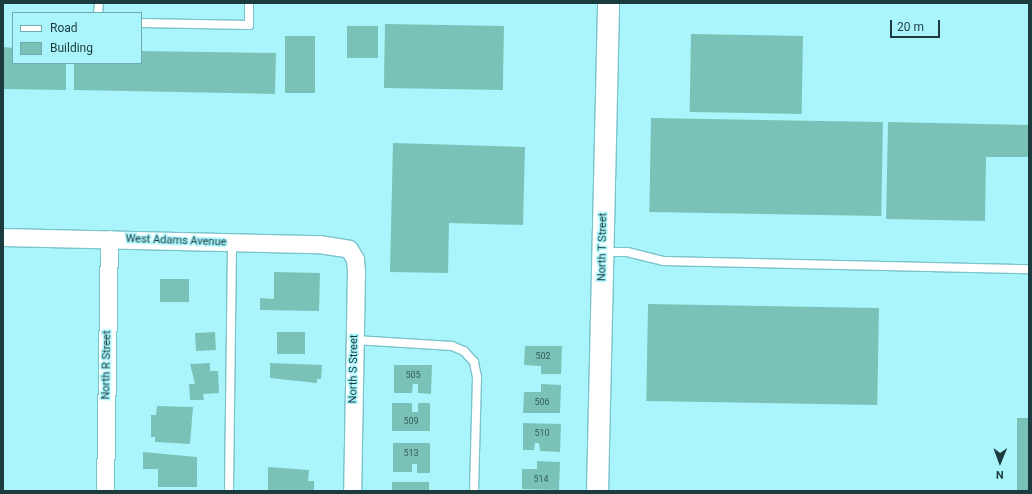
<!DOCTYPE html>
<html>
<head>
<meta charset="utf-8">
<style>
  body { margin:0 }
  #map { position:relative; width:1032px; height:494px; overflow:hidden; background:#aaf5fc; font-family:Roboto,sans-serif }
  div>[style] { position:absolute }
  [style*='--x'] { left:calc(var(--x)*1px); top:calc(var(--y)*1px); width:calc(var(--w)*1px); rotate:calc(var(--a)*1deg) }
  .building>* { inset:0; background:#7ac2b8; transform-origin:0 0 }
  .roads { filter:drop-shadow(1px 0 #7ac3cb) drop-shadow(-1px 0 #7ac3cb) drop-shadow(0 1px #7ac3cb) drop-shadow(0 -1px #7ac3cb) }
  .service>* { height:8px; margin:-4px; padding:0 4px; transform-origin:4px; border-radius:4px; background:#fff }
  .minor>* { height:17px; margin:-8.5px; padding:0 8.5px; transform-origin:8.5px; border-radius:8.5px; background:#fff }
  .tertiary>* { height:21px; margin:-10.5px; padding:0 10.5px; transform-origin:10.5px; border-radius:10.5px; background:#fff }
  span { translate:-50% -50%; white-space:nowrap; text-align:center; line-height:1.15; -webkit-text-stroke:3px #aaf5fc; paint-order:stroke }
  .number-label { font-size:9px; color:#345d5c }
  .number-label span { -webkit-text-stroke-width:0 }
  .street-label { font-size:11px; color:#1c3b3e }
  .frame { position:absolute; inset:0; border:4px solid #1c3b3e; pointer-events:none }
  .legend { position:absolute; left:12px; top:12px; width:130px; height:52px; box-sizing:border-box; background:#aaf5fc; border:1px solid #71abb0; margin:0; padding:5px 7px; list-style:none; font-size:12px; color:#1c3b3e }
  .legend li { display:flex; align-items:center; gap:8px; height:20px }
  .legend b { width:20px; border:1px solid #71abb0 }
  .north { position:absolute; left:980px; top:442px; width:40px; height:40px; -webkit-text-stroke:3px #aaf5fc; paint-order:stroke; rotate:181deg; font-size:11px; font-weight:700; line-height:16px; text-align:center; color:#1c3b3e }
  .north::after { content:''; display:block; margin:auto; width:14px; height:18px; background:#1c3b3e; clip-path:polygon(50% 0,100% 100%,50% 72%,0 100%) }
  .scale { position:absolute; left:890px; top:20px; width:50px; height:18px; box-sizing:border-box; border:2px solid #1c3b3e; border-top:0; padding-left:5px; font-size:12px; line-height:14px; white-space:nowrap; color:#1c3b3e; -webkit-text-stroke:3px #aaf5fc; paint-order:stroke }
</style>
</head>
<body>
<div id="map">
  <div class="building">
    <div style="left:385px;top:24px;width:119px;height:64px;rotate:1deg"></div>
    <div style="left:347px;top:26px;width:31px;height:32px"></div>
    <div style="left:691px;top:34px;width:112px;height:78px;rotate:1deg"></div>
    <div style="left:285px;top:36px;width:30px;height:57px"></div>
    <div style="clip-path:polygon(3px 47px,13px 48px,13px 63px,66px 63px,66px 90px,3px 89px)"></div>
    <div style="clip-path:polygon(141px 51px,276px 53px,275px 94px,74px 90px,74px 63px,141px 63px)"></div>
    <div style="left:651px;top:118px;width:232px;height:94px;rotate:1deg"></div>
    <div style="clip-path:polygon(888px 122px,1029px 125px,1029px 157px,986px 157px,985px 221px,886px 219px)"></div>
    <div style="clip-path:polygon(393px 143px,525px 147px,523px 225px,449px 223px,448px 273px,390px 272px)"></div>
    <div style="clip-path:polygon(274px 272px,320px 273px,319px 311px,260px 310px,260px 298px,274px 299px)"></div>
    <div style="left:160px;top:279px;width:29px;height:23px"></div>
    <div style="left:648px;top:304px;width:231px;height:97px;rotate:1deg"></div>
    <div style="left:215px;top:332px;width:18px;height:20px;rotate:87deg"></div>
    <div style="left:277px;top:332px;width:28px;height:22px"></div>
    <div style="clip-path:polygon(525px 346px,562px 346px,561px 374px,541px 374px,541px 366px,524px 365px)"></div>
    <div style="clip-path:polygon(210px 363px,210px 371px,218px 371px,219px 393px,203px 394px,204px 400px,190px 400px,189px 384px,195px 384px,190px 364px)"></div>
    <div style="clip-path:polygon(270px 363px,322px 365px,321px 379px,317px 379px,317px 383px,270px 378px)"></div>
    <div style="clip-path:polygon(394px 365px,432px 365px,431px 394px,418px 393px,418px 384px,413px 384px,412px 393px,394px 393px)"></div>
    <div style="clip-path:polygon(541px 384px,561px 385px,560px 413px,523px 413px,524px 392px,541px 392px)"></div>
    <div style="clip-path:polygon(392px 403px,412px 403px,412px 412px,418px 412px,418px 403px,430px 403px,430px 431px,392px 431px)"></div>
    <div style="clip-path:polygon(157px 406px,193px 407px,190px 444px,155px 442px,155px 437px,151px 437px,151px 415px,156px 415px)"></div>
    <div style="left:1017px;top:418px;width:12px;height:73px"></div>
    <div style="clip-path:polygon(523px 423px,561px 424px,560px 452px,540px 451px,539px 443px,535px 443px,534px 450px,523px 450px)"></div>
    <div style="clip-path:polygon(393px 443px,430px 443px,430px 473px,417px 473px,417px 464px,412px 464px,412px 472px,393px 472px)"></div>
    <div style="clip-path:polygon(143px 452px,197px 457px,197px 487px,158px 487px,158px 469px,143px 469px)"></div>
    <div style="clip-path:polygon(537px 461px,560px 462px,559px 490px,522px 489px,522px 469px,537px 469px)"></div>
    <div style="clip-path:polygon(268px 467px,309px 470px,308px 481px,314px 481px,314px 491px,268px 491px)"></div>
    <div style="left:392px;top:482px;width:37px;height:9px"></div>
  </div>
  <div class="roads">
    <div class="service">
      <div style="--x:98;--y:13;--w:10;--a:-84"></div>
      <div style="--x:141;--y:23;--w:108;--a:1.1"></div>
      <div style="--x:249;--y:25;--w:22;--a:-90"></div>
      <div style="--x:603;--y:252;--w:24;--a:0"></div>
      <div style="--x:627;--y:252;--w:37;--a:14"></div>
      <div style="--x:663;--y:261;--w:366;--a:1.3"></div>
      <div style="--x:355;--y:340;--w:97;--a:3.5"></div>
      <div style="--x:452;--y:346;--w:13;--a:23"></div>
      <div style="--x:464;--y:351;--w:15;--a:48"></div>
      <div style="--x:474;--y:362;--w:15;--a:79"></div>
      <div style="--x:477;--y:377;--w:114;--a:91.5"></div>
      <div style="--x:229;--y:491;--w:248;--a:-89.3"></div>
    </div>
    <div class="minor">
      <div style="--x:3;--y:237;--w:316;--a:1.3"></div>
      <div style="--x:319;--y:244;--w:30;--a:9"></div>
      <div style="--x:349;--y:249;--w:12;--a:59"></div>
      <div style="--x:355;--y:259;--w:12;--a:85"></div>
      <div style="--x:356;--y:271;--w:220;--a:91"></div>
      <div style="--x:105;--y:491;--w:252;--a:-89.1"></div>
    </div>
    <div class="tertiary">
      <div style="--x:597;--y:491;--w:488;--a:-88.7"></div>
    </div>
  </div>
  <div class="number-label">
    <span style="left:543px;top:356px">502</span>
    <span style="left:413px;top:375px">505</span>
    <span style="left:542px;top:402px">506</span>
    <span style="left:411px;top:421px">509</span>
    <span style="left:542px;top:433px">510</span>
    <span style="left:411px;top:453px">513</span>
    <span style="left:541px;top:479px">514</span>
  </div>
  <div class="street-label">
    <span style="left:176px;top:241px;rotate:2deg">West Adams Avenue</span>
    <span style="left:603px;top:247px;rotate:-89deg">North T Street</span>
    <span style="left:107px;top:365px;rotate:-89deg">North R Street</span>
    <span style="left:354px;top:369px;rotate:-89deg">North S Street</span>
  </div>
  <div class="frame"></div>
  <ul class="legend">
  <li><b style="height:5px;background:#fff"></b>Road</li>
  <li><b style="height:11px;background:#7ac2b8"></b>Building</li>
  </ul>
  <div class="north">N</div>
  <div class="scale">20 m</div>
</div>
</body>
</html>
